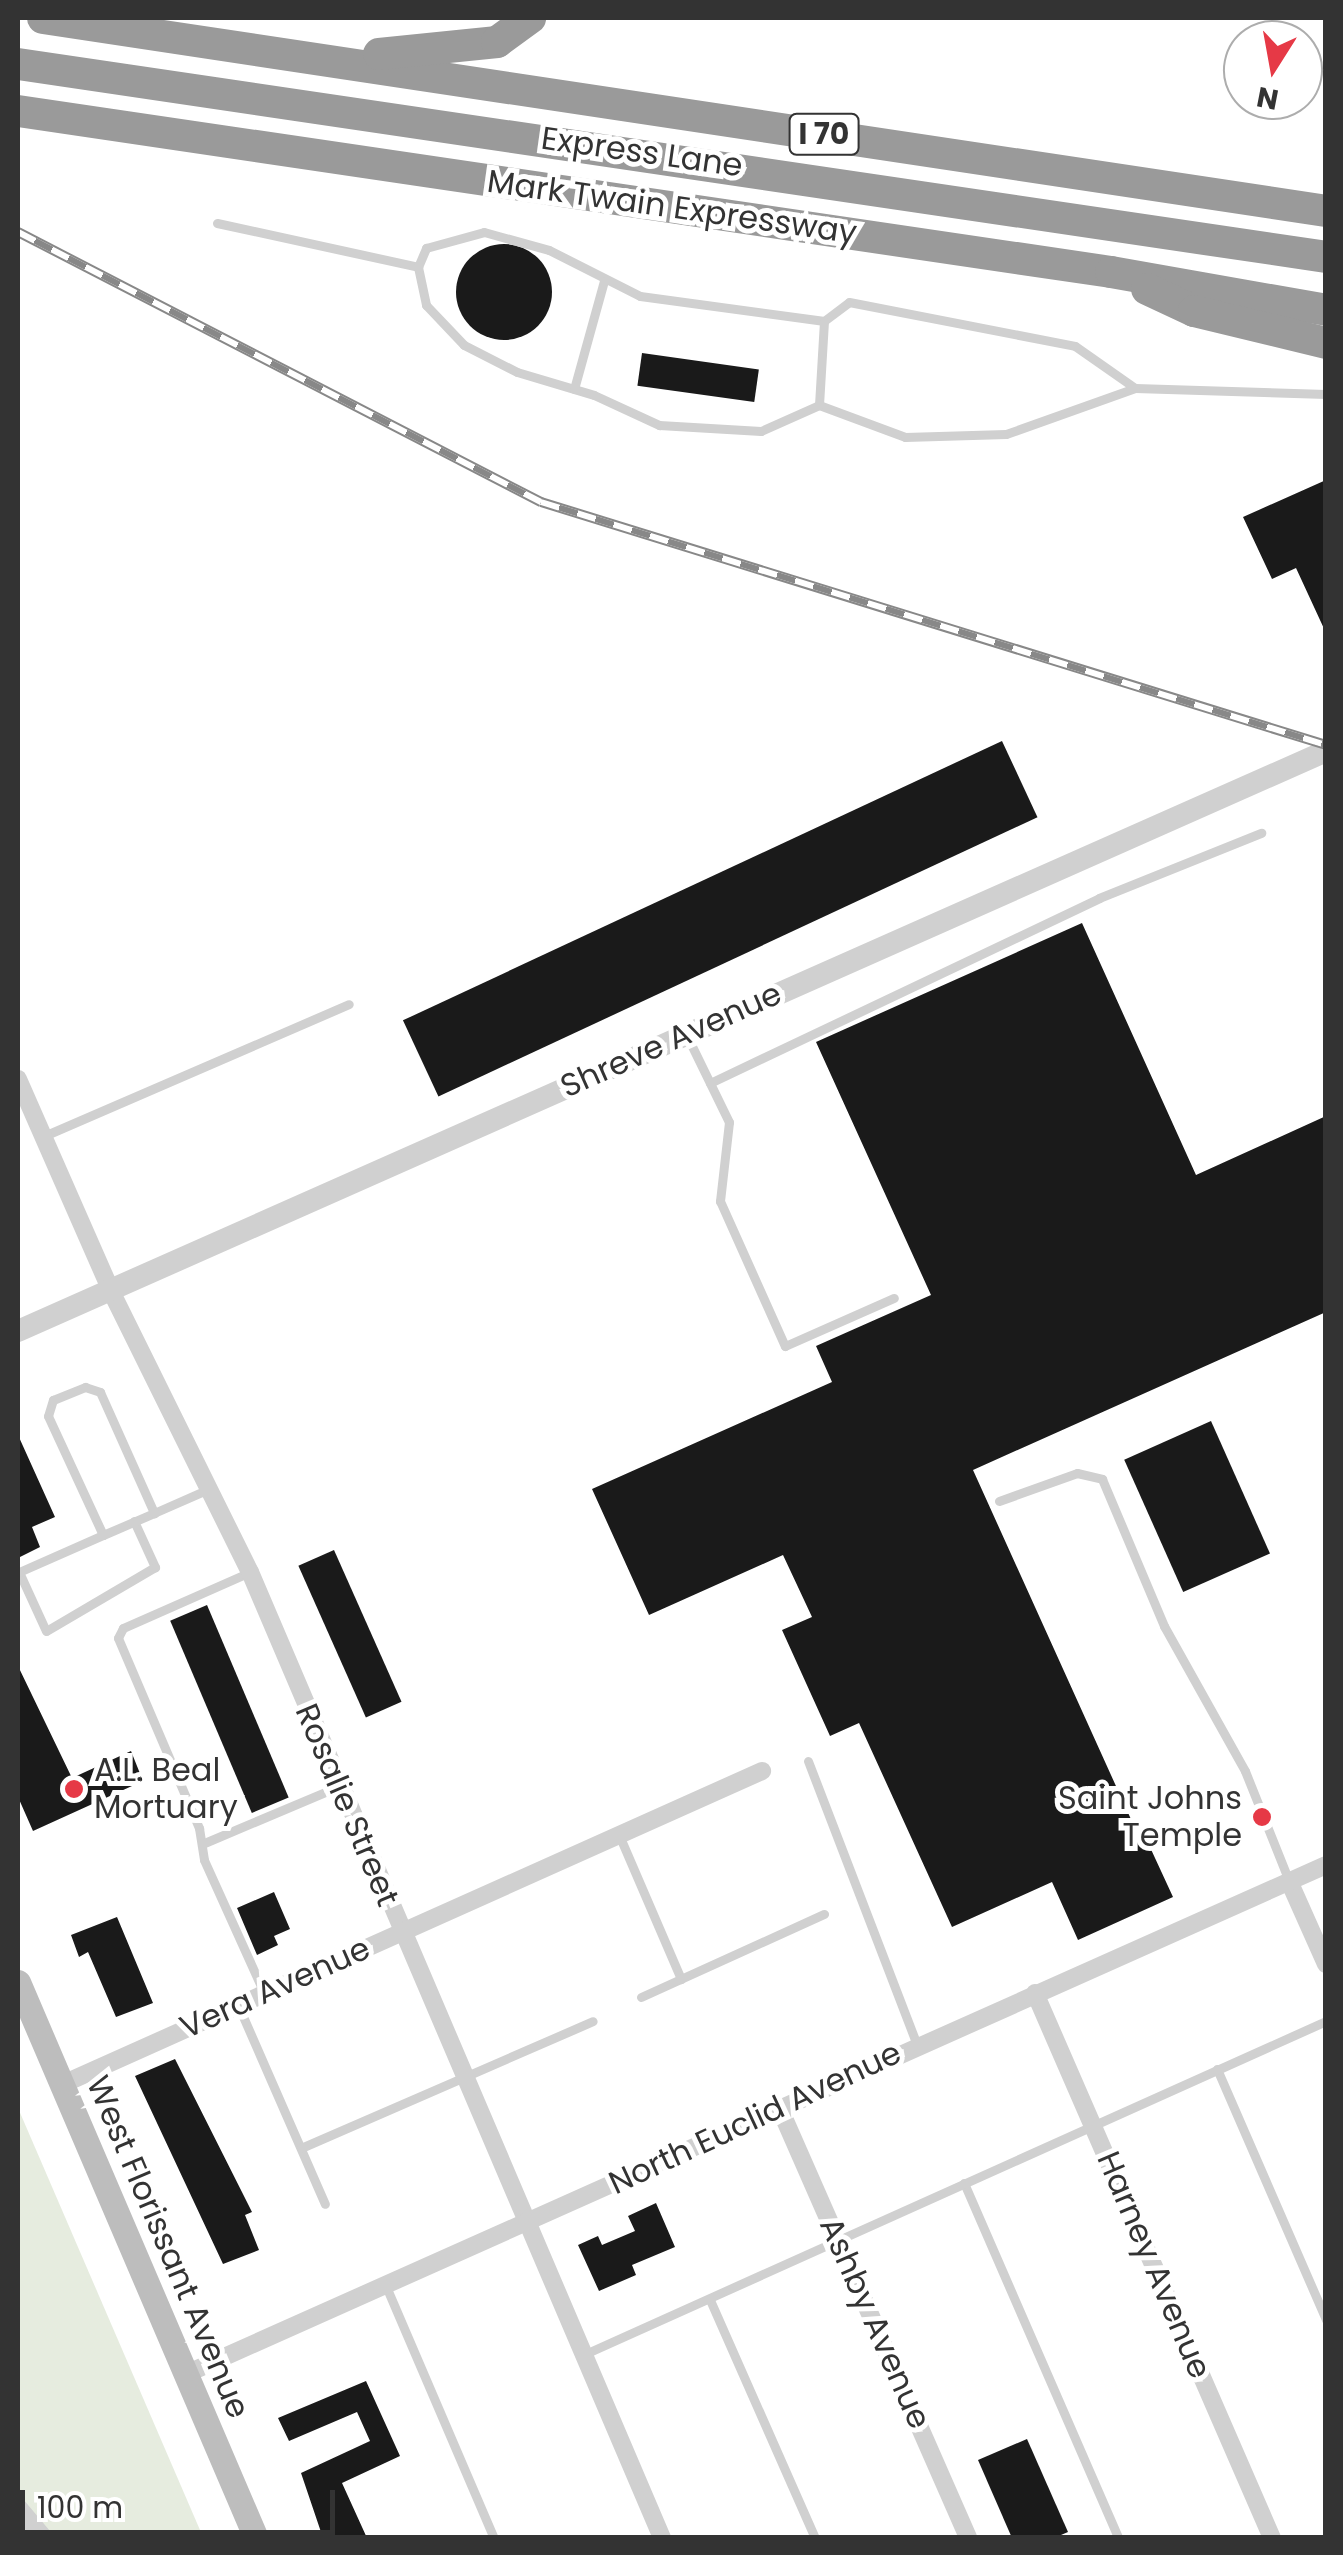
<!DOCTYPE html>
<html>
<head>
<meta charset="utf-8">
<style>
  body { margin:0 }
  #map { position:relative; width:1343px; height:2555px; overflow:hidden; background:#fff; font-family:Poppins,sans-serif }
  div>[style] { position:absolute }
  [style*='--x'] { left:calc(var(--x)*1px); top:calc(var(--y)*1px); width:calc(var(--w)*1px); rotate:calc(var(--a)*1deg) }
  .green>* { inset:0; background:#e6ecdf }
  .building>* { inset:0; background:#1a1a1a; transform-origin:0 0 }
  .round { border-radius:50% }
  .service>* { height:9px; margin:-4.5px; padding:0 4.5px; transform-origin:4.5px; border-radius:4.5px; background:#d0d0d0 }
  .minor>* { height:18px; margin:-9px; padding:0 9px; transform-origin:9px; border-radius:9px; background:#d0d0d0 }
  .tertiary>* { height:22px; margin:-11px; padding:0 11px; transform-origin:11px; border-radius:11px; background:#d0d0d0 }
  .secondary>* { height:25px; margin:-12.5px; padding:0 12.5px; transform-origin:12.5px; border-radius:12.5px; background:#bdbdbd }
  .motorway>* { height:32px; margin:-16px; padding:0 16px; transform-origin:16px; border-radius:16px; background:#9a9a9a }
  .rail>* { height:10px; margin-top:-5px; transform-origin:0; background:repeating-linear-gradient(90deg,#fff 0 19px,#888 0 38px); box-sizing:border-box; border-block:2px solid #888 }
  .dots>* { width:28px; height:28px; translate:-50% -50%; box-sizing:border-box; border:5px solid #fff; border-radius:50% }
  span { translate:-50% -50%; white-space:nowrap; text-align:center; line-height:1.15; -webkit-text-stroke:10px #fff; paint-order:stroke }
  .shield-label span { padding:2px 8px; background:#fff; border:2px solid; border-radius:8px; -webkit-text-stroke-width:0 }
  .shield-label { font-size:30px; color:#333; font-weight:700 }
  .street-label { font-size:32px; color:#333 }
  .poi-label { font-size:32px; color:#333 }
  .left { translate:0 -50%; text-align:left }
  .right { translate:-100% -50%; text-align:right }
  .frame { position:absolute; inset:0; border:20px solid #333; pointer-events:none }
  .north { position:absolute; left:1223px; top:20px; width:100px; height:100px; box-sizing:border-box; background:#fff; border:2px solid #adadad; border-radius:50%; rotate:191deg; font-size:28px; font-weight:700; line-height:40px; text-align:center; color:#333 }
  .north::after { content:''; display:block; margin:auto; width:35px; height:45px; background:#e63946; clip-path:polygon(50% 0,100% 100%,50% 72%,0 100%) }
  .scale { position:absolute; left:20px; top:2490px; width:315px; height:45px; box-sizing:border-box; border:5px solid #333; border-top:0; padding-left:12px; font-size:30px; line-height:35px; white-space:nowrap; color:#333; -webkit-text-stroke:8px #fff; paint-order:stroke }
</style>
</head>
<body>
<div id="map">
  <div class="green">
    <div style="clip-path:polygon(18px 2108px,203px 2537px,18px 2537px)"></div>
  </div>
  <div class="building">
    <div class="round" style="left:456px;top:244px;width:96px;height:96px"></div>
    <div style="left:642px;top:353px;width:118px;height:33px;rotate:8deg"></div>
    <div style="clip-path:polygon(1326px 480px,1326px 633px,1296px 568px,1272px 579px,1243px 517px)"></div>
    <div style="left:1002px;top:741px;width:84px;height:661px;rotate:65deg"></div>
    <div style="clip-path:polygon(1082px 923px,1196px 1175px,1326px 1116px,1326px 1312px,973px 1470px,1144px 1848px,1149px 1845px,1173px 1897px,1078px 1940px,1052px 1882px,952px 1927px,859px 1723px,830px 1736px,782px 1630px,812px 1617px,783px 1555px,649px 1615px,592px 1489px,832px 1382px,816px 1346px,931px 1295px,816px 1042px)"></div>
    <div style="left:1211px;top:1421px;width:145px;height:95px;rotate:66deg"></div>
    <div style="clip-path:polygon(18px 1435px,55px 1517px,32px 1527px,40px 1547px,18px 1558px)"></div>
    <div style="left:334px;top:1550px;width:166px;height:39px;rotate:66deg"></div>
    <div style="left:207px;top:1605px;width:209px;height:40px;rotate:67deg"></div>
    <div style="clip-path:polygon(18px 1666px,72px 1778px,131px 1751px,143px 1781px,33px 1831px,18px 1797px)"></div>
    <div style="clip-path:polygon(274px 1892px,290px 1929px,274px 1936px,278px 1945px,257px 1955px,237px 1908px)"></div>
    <div style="clip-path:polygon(117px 1917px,153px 2003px,116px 2017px,88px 1952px,79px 1957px,71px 1935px)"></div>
    <div style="clip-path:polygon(175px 2059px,252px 2212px,245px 2215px,259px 2250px,223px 2264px,135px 2076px)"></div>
    <div style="clip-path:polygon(656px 2203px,675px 2247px,632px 2265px,636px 2275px,599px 2291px,578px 2245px,598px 2236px,602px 2245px,635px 2231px,628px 2216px)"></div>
    <div style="clip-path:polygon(366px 2381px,400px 2456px,342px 2483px,367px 2538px,323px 2538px,301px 2473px,370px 2441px,357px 2412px,289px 2441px,278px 2418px)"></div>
    <div style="clip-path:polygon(1027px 2439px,1068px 2532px,1054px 2538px,1012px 2538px,978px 2460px)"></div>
  </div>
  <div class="service">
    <div style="--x:217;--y:223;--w:206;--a:12.3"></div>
    <div style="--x:418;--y:267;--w:39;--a:78"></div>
    <div style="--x:426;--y:305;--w:55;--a:46.5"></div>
    <div style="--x:464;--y:345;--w:59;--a:27"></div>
    <div style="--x:517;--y:372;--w:80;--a:16.6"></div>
    <div style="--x:594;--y:395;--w:72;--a:24.8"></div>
    <div style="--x:659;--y:425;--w:102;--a:3.4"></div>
    <div style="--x:761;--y:431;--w:64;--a:-24.1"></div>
    <div style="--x:819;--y:405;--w:92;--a:20.4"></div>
    <div style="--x:905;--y:437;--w:101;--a:-1.7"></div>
    <div style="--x:1006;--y:434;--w:137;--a:-19.6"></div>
    <div style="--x:1135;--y:388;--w:191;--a:1.8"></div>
    <div style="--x:418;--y:267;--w:21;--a:-67"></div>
    <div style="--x:426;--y:248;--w:60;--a:-15.4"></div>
    <div style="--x:484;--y:232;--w:67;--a:15.5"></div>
    <div style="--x:549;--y:250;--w:102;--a:26.8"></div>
    <div style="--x:640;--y:296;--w:186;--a:7.7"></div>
    <div style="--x:824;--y:321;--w:31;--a:-37"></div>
    <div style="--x:849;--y:302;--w:230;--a:11"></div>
    <div style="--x:1075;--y:346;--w:73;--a:35"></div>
    <div style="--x:574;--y:389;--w:112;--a:-74.5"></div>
    <div style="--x:819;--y:405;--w:84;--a:-86.6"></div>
    <div style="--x:687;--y:1036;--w:96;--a:64"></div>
    <div style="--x:729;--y:1122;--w:80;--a:96.5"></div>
    <div style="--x:720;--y:1201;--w:159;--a:65.9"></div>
    <div style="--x:785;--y:1346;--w:119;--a:-23.8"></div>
    <div style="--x:710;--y:1083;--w:431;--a:-25.4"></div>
    <div style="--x:1099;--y:898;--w:175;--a:-21.9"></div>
    <div style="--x:44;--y:1136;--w:332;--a:-23.4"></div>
    <div style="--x:999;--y:1501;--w:83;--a:-19.7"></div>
    <div style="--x:1077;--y:1473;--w:26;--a:13"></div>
    <div style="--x:1102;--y:1479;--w:160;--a:67.1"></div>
    <div style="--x:1164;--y:1626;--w:166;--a:60.8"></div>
    <div style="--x:1245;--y:1771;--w:118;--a:68.2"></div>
    <div style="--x:134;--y:1521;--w:51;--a:65.5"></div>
    <div style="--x:155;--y:1567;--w:126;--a:149.6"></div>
    <div style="--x:46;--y:1631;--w:65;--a:-114.6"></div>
    <div style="--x:19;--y:1572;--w:92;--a:-23.8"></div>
    <div style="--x:103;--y:1535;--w:56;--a:-23.3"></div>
    <div style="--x:154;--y:1513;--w:60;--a:-23.6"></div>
    <div style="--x:103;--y:1535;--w:131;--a:-114.8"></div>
    <div style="--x:48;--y:1416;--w:17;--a:-73"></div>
    <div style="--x:53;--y:1400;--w:35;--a:-22"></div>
    <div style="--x:85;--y:1387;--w:16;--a:18"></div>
    <div style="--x:100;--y:1392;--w:133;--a:65.9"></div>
    <div style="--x:250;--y:1572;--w:139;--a:156.2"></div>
    <div style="--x:123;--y:1628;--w:11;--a:117"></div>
    <div style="--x:118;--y:1638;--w:207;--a:66.9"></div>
    <div style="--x:199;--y:1828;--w:32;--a:81"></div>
    <div style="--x:204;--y:1860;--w:146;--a:65.7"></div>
    <div style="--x:808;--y:1761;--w:304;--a:69"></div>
    <div style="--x:619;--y:1835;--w:157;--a:66.7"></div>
    <div style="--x:202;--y:1844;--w:147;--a:-22.9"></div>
    <div style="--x:641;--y:1997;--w:201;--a:-24.4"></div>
    <div style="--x:238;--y:2005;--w:217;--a:66.4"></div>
    <div style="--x:1217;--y:2069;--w:274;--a:66.5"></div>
    <div style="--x:301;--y:2148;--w:318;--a:-23.5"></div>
    <div style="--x:964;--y:2183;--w:387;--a:66.5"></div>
    <div style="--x:385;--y:2284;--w:276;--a:66.8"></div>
    <div style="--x:710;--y:2300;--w:260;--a:66.2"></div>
    <div style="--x:585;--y:2354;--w:812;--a:-24.2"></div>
  </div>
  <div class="minor">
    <div style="--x:18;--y:1079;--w:229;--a:66.3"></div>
    <div style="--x:110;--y:1289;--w:316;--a:63.7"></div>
    <div style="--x:250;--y:1572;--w:1050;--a:66.9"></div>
    <div style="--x:1289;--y:1881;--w:91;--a:66"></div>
    <div style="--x:1035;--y:1993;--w:594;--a:66.5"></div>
    <div style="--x:63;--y:2084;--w:766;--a:-24.12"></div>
    <div style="--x:780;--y:2109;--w:468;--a:66.3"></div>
    <div style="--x:186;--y:2374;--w:1248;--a:-24.06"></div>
    <div style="--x:18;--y:2507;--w:40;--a:50"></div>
  </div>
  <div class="tertiary">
    <div style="--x:18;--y:1331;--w:1431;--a:-23.91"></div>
  </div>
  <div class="secondary">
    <div style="--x:18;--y:1982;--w:605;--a:66.83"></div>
  </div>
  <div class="motorway">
    <div style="--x:43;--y:18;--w:1297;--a:8.55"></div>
    <div style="--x:379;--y:54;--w:119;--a:-5.8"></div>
    <div style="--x:497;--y:42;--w:41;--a:-36"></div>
    <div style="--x:18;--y:64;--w:1322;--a:8.39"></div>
    <div style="--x:18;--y:111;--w:1105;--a:8.38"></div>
    <div style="--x:1111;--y:272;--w:218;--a:10"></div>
    <div style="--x:1147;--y:289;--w:52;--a:25.1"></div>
    <div style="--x:1194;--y:311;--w:136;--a:13.6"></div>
  </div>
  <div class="rail">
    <div style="--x:18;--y:232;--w:589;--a:27.31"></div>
    <div style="--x:541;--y:502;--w:822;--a:17.2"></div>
  </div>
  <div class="dots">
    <div style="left:74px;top:1789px;background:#e63946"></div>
    <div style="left:1262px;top:1817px;background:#e63946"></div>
  </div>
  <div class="shield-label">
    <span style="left:824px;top:134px">I 70</span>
  </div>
  <div class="street-label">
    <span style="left:642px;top:152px;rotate:8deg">Express Lane</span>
    <span style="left:672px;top:207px;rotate:8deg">Mark Twain Expressway</span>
    <span style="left:671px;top:1040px;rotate:-24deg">Shreve Avenue</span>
    <span style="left:347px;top:1805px;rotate:67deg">Rosalie Street</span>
    <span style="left:275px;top:1988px;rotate:-24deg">Vera Avenue</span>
    <span style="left:755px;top:2118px;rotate:-25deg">North Euclid Avenue</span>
    <span style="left:168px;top:2247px;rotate:67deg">West Florissant Avenue</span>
    <span style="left:1154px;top:2265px;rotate:67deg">Harney Avenue</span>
    <span style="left:875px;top:2323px;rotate:66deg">Ashby Avenue</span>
  </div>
  <div class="poi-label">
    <span class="left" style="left:94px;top:1789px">A.L. Beal<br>Mortuary</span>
    <span class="right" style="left:1242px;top:1817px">Saint Johns<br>Temple</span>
  </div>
  <div class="frame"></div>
  <div class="north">N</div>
  <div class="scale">100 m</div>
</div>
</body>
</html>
